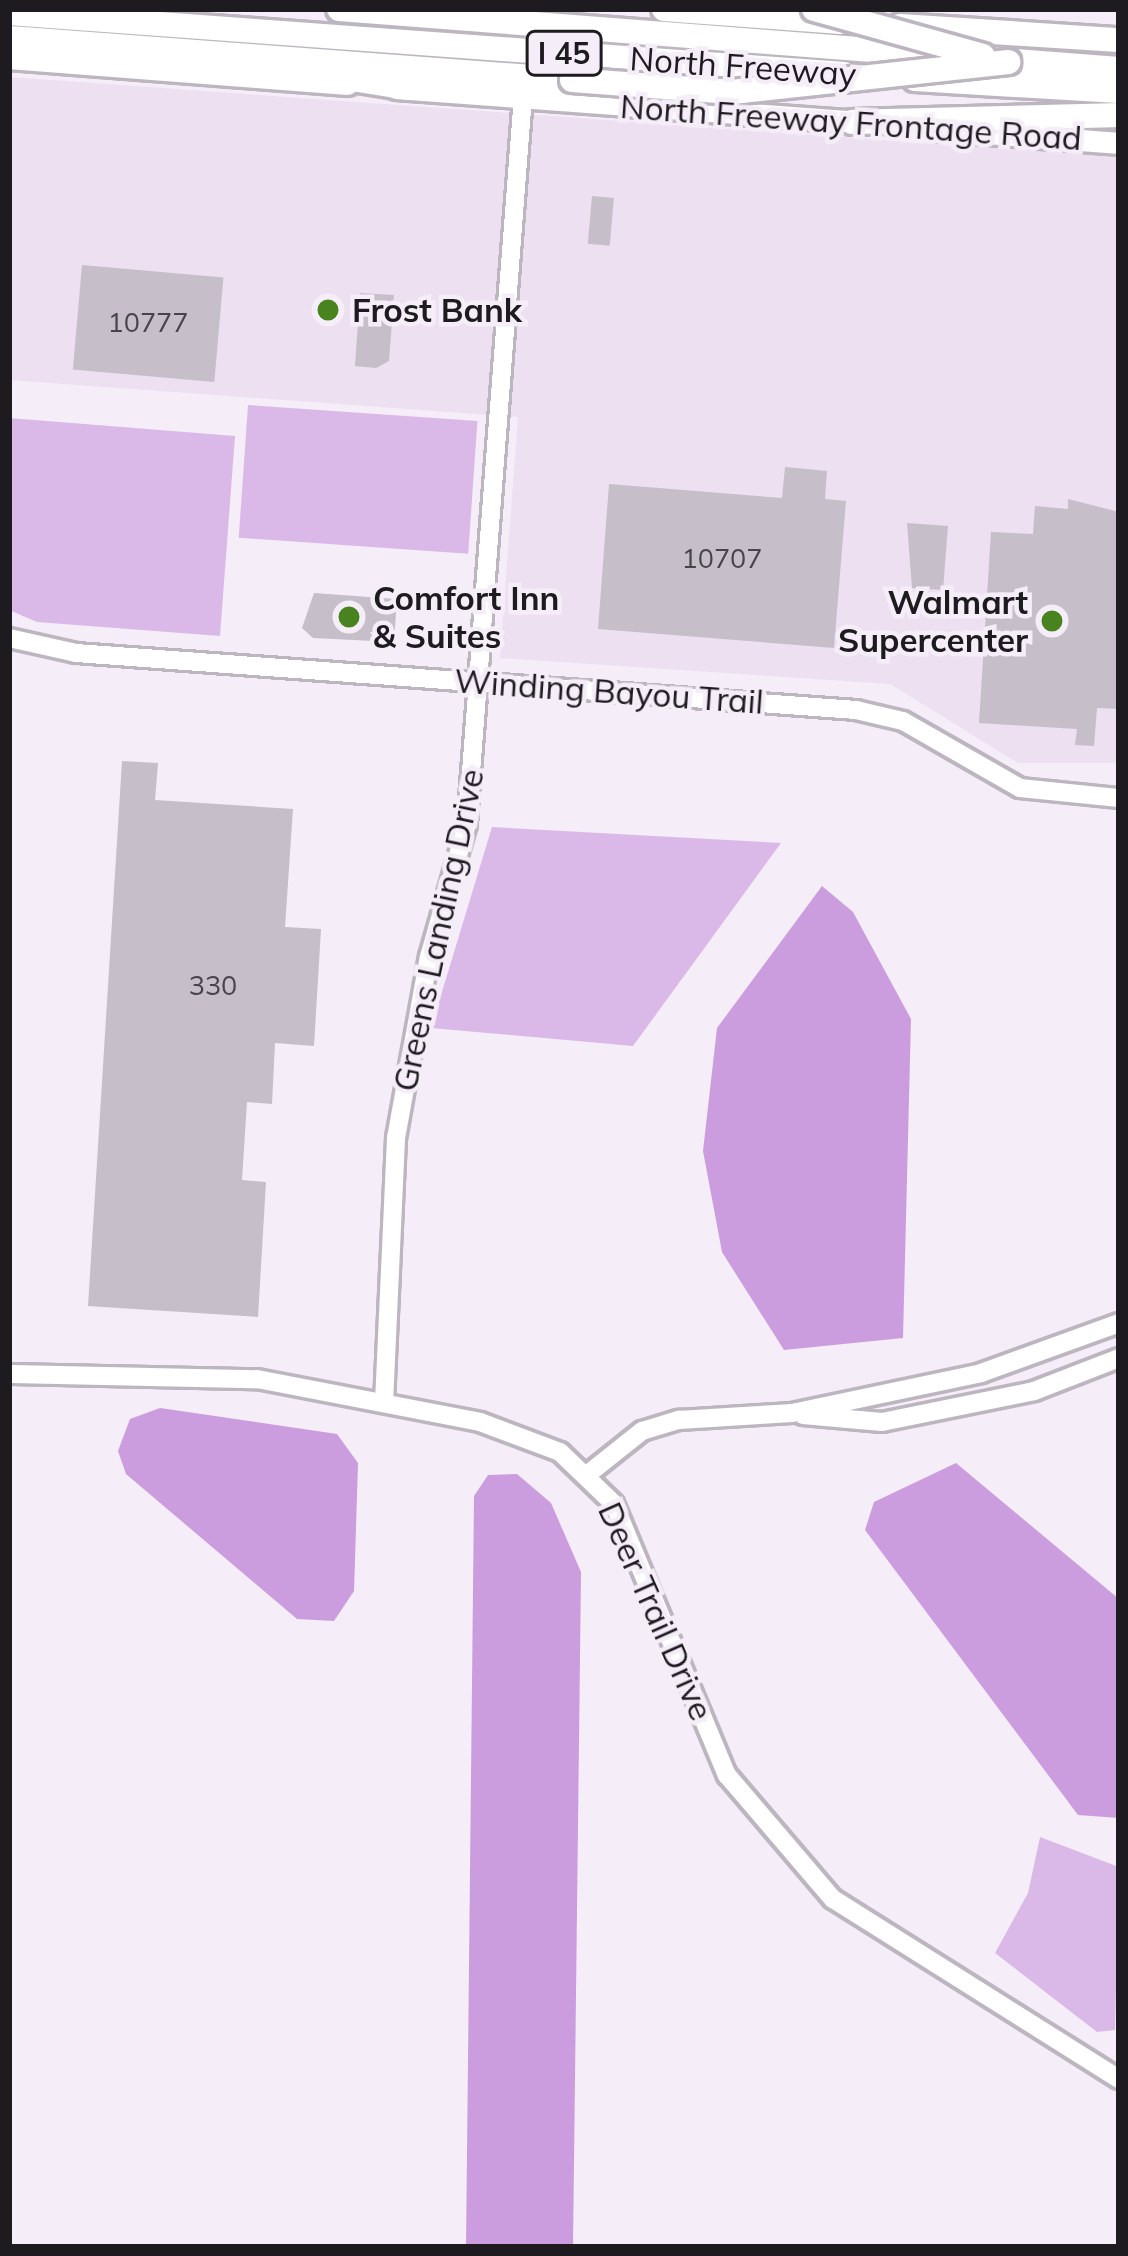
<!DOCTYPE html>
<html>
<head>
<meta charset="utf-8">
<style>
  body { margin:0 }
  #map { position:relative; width:1128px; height:2256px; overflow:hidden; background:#f5edf8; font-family:Mulish,sans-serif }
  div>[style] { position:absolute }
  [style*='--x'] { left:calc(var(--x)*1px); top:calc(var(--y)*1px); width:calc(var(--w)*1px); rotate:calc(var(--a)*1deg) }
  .built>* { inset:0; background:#ece0f1 }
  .green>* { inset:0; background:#dab9e8; transform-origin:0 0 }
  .water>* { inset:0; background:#cb9ddf }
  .building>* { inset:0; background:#c6bec9; transform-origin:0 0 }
  .roads { filter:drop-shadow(3px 0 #bdb6c1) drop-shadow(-3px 0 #bdb6c1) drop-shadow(0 3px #bdb6c1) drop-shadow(0 -3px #bdb6c1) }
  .minor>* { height:18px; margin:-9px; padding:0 9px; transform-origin:9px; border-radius:9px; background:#fff }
  .major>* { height:21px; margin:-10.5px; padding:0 10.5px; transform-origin:10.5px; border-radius:10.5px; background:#fff }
  .highway>* { height:24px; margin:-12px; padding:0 12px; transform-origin:12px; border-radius:12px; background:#fff }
  .bridges { filter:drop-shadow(3px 0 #bdb6c1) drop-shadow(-3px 0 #bdb6c1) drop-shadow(0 3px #bdb6c1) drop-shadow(0 -3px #bdb6c1) }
  .highway-bridge>* { height:24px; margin:-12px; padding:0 12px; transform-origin:12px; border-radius:12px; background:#fff }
  .dots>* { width:33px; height:33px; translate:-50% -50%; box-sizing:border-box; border:6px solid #f5edf8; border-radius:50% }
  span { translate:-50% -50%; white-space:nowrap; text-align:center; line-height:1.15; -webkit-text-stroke:9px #f5edf8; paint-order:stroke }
  .number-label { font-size:27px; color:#47444a }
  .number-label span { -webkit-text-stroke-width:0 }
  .shield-label span { padding:3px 9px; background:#f5edf8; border:3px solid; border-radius:9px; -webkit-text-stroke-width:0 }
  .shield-label { font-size:30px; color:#1d1b1f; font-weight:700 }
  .street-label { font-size:33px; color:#1d1b1f }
  .poi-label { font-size:33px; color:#1d1b1f; font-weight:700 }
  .left { translate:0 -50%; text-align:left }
  .right { translate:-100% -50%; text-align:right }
  .frame { position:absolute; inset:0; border:12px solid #1d1b1f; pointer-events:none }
</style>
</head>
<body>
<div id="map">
  <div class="built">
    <div style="clip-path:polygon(9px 77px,1119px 157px,1119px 763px,1018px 763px,890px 684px,500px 658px,518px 417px,9px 380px)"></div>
  </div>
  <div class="green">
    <div style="left:248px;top:405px;width:230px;height:133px;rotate:4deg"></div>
    <div style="clip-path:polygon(9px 418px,235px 436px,220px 636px,37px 622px,9px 610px)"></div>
    <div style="clip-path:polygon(492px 827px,781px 843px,633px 1046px,431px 1028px)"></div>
    <div style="clip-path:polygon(1040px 1837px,1119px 1867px,1115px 2030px,1097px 2032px,995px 1953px,1028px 1893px)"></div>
  </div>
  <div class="water">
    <div style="clip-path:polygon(822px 886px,853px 912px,911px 1019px,903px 1338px,784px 1350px,722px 1252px,703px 1151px,717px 1028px)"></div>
    <div style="clip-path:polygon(160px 1408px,337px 1434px,358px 1463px,354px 1591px,334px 1621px,297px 1619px,126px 1474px,118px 1451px,130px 1419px)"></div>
    <div style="clip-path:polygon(956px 1463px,1119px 1599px,1119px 1818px,1078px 1815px,865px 1530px,874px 1502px)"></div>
    <div style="clip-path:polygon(517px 1474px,551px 1503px,581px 1572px,573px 2247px,466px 2247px,474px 1496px,488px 1475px)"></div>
  </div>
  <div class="building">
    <div style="left:592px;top:196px;width:22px;height:48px;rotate:5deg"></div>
    <div style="left:82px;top:265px;width:142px;height:105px;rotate:5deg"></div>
    <div style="clip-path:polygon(360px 293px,394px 295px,389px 361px,376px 368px,355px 366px)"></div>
    <div style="clip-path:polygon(785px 467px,827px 471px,825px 499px,846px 501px,834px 648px,598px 629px,609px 484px,782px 498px)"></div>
    <div style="clip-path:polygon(1068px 499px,1119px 512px,1119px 709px,1097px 708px,1094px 746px,1075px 745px,1077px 729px,979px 723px,991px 532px,1033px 534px,1035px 506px,1068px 509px)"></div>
    <div style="clip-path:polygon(907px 523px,948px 526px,943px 590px,912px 588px)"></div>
    <div style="clip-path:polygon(314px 593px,397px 599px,394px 642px,313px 638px,302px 628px)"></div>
    <div style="clip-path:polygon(122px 761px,158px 763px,155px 800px,293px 809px,285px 927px,321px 929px,314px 1046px,275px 1043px,272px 1104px,247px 1102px,242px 1180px,266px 1182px,258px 1317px,88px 1306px)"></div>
  </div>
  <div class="roads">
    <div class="minor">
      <div style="--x:9;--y:638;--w:69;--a:12.6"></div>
      <div style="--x:76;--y:653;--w:782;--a:4.18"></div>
      <div style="--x:856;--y:710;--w:48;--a:13.2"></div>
      <div style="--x:903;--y:721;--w:135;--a:29.8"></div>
      <div style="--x:1020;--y:788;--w:100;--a:5.8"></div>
      <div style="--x:9;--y:1374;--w:248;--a:1.2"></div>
      <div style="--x:257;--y:1379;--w:227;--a:10.9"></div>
      <div style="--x:480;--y:1422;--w:85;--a:20.6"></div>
      <div style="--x:560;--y:1452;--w:75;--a:43.9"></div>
      <div style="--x:614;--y:1504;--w:294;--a:67.4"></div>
      <div style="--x:727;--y:1775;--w:163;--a:49.5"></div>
      <div style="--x:833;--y:1899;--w:338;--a:32.2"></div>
      <div style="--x:384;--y:1403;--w:265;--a:-87.4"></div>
      <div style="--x:396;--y:1138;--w:184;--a:-79.7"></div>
      <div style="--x:429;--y:957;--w:138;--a:-74.1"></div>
      <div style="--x:467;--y:824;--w:729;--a:-85.6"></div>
      <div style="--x:803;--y:1415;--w:79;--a:5.1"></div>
      <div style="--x:882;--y:1422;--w:155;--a:-11.5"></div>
      <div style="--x:1034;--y:1391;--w:91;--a:-21.2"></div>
      <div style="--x:588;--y:1474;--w:69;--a:-38.5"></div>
      <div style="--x:642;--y:1431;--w:39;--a:-17"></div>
      <div style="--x:679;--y:1420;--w:113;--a:-3.5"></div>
      <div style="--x:792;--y:1413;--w:193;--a:-11.9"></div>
      <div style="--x:981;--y:1373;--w:147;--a:-19.9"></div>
    </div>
    <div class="major">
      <div style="--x:9;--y:58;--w:339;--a:4.4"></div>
      <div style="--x:396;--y:88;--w:472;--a:4.2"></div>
      <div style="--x:934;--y:129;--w:186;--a:4.3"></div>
    </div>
    <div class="highway">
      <div style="--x:339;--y:9;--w:782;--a:4.4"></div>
      <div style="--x:664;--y:9;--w:177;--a:4.2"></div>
      <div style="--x:9;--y:13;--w:837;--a:4.18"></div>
      <div style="--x:900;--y:26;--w:219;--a:3.7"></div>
      <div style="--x:9;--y:38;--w:565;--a:4.27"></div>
      <div style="--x:327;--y:75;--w:82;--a:9.1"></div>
      <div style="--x:915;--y:79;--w:204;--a:3.4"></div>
      <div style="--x:852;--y:122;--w:267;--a:-1.5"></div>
    </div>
  </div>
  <div class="bridges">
    <div class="highway-bridge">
      <div style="--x:814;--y:9;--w:175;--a:15.5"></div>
      <div style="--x:572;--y:80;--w:160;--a:4.3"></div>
      <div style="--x:732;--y:92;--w:278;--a:-6.2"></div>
    </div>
  </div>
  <div class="dots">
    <div style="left:328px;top:310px;background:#488320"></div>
    <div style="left:349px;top:617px;background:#488320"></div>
    <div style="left:1052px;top:621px;background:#488320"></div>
  </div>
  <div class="number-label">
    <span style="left:148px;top:323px">10777</span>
    <span style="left:722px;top:559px">10707</span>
    <span style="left:213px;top:986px">330</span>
  </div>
  <div class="shield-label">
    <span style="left:564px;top:53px">I 45</span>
  </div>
  <div class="street-label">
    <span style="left:743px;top:66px;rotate:4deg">North Freeway</span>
    <span style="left:851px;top:122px;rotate:4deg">North Freeway Frontage Road</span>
    <span style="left:609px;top:691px;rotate:4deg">Winding Bayou Trail</span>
    <span style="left:438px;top:930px;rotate:-78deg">Greens Landing Drive</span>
    <span style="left:656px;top:1611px;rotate:66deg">Deer Trail Drive</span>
  </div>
  <div class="poi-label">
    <span class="left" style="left:352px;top:310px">Frost Bank</span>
    <span class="left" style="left:373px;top:617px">Comfort Inn<br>&amp; Suites</span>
    <span class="right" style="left:1028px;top:621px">Walmart<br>Supercenter</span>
  </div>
  <div class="frame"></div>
</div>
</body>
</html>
